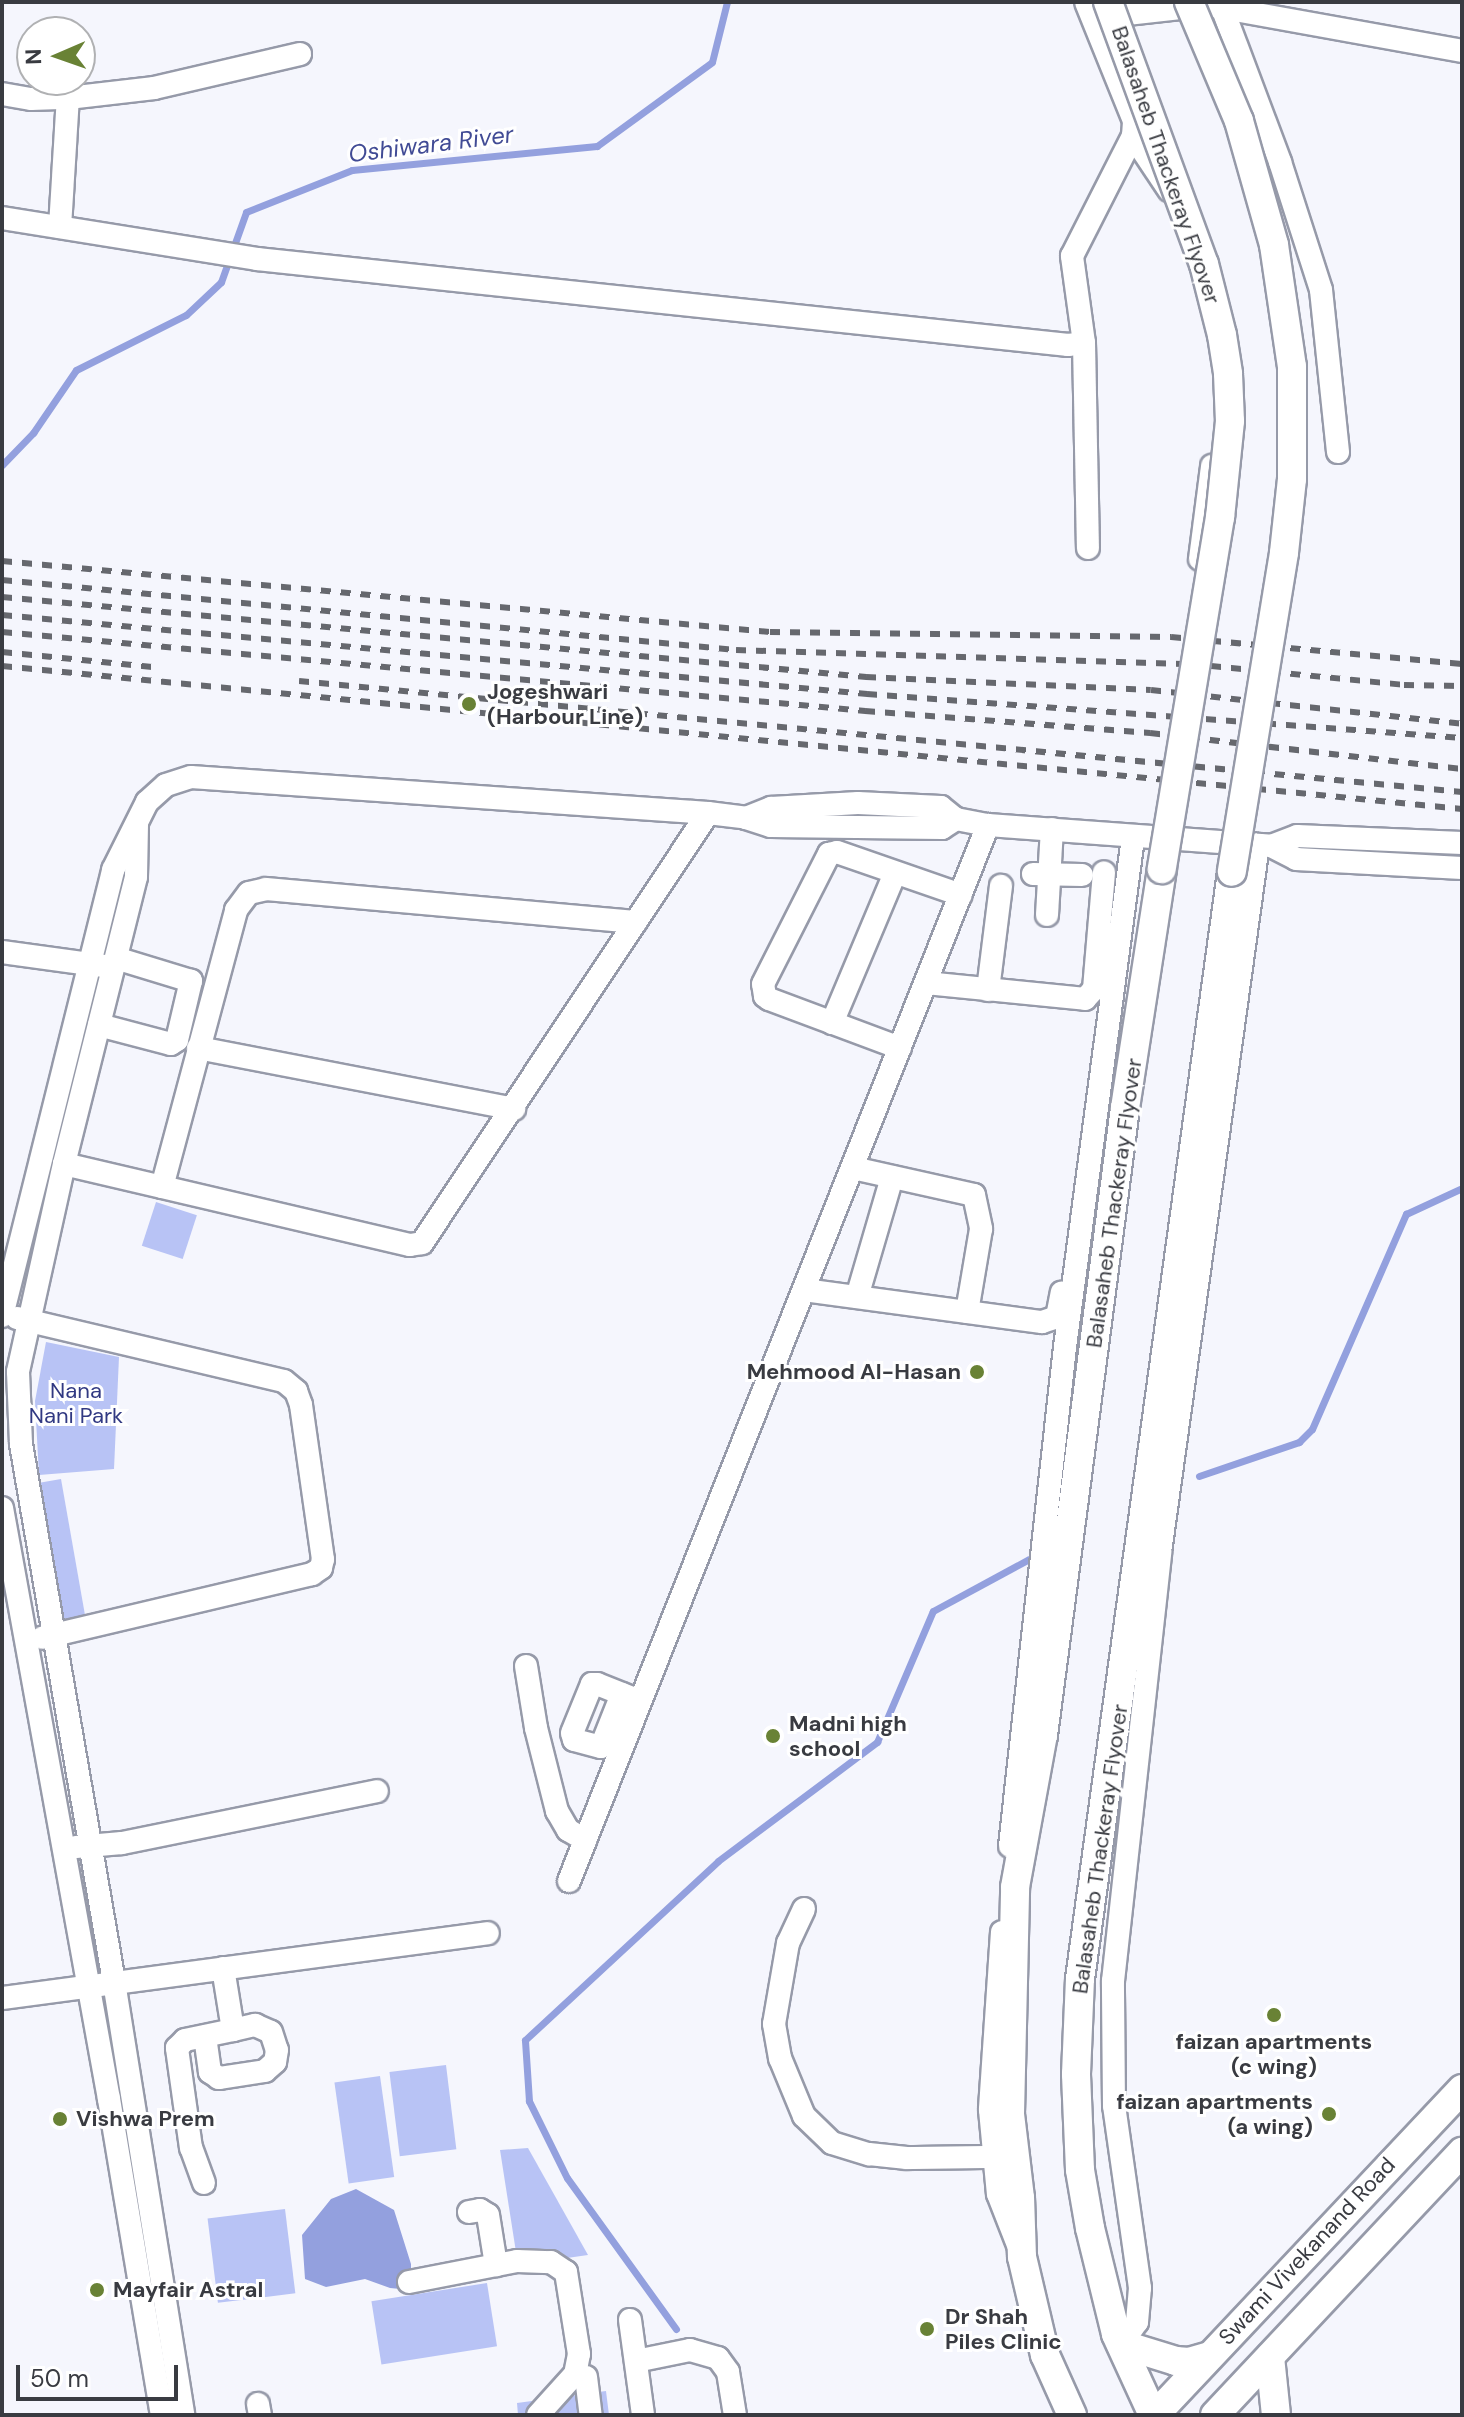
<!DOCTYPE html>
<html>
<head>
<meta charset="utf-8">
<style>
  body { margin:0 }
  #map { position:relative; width:1464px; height:2417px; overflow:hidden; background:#f5f6fd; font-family:"DM Sans",sans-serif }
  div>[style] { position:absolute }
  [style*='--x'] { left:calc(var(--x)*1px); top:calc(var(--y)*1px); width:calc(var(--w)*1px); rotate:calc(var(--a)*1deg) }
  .green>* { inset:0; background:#b8c3f5; transform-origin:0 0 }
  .water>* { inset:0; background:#93a0de }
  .stream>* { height:7px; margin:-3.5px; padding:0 3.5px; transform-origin:3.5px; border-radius:3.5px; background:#93a0de }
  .roads { filter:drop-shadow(2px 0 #969aa9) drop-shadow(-2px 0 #969aa9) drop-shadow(0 2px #969aa9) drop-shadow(0 -2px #969aa9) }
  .minor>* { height:22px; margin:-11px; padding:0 11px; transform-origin:11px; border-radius:11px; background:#fff }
  .major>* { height:28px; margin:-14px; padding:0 14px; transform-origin:14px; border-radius:14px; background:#fff }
  .rail>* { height:6px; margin-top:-3px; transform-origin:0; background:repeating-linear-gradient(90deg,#66686e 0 10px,transparent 0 20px) }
  .bridges { filter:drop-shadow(2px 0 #969aa9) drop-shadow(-2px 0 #969aa9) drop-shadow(0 2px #969aa9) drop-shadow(0 -2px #969aa9) }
  .major-bridge>* { height:28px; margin:-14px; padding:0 14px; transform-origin:14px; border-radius:14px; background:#fff }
  .dots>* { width:22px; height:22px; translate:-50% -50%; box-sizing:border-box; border:4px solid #fff; border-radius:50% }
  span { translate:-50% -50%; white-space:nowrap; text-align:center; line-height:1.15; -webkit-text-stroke:6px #fff; paint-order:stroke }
  .street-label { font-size:22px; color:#393b41 }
  .poi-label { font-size:22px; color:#393b41; font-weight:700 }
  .left { translate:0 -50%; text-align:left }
  .right { translate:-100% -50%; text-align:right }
  .park-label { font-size:22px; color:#313982 }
  .water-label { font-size:24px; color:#414b95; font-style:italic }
  .frame { position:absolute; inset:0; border:4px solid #393b41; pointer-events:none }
  .north { position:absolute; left:16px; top:16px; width:80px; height:80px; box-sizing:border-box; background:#fff; border:2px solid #b0b1b3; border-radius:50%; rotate:268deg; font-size:22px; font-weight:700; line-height:32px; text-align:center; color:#393b41 }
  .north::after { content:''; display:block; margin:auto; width:28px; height:36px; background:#698235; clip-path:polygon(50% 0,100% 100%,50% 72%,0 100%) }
  .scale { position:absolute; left:16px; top:2365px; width:162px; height:36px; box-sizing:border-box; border:4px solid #393b41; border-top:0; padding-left:10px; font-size:24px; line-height:28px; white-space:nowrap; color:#393b41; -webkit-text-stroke:6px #fff; paint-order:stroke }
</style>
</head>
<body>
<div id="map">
  <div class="green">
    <div style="left:156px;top:1202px;width:43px;height:46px;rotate:18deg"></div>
    <div style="clip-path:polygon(46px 1342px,119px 1357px,114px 1469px,39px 1475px,35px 1401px)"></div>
    <div style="left:61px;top:1479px;width:143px;height:42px;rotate:80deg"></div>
    <div style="left:446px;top:2065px;width:85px;height:57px;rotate:83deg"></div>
    <div style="left:380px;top:2076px;width:102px;height:46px;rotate:82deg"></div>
    <div style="clip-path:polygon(528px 2148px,588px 2255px,518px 2265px,500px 2150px)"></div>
    <div style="left:285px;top:2209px;width:85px;height:78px;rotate:83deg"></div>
    <div style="left:487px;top:2283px;width:64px;height:117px;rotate:81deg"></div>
    <div style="clip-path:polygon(606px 2391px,609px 2415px,518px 2415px,517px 2403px)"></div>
  </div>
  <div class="water">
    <div style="clip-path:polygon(356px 2189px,394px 2210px,411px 2264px,411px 2290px,390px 2288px,365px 2279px,326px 2287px,305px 2279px,302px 2235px,331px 2199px)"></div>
  </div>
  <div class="stream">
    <div style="--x:2;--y:465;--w:45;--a:-45.9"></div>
    <div style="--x:33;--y:433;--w:76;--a:-55.7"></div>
    <div style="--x:76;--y:370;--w:123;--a:-26.6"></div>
    <div style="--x:186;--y:315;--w:48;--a:-43.3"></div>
    <div style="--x:221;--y:282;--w:74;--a:-70.3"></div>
    <div style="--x:246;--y:212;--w:114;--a:-21.6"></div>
    <div style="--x:352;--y:170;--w:246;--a:-5.6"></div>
    <div style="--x:597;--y:146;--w:142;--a:-36.1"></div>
    <div style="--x:712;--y:62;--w:62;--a:-76"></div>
    <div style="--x:1199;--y:1476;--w:106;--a:-18.8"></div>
    <div style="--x:1299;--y:1442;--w:18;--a:-45"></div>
    <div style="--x:1312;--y:1429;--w:235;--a:-66.4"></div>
    <div style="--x:1406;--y:1214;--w:62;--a:-24.9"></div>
    <div style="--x:676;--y:2329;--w:186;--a:-125.8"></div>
    <div style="--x:567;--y:2178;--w:86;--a:-116.3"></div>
    <div style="--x:529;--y:2101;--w:61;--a:-93.8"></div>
    <div style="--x:525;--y:2040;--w:263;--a:-42.8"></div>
    <div style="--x:718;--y:1861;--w:199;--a:-36.8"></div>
    <div style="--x:877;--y:1742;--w:142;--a:-66.9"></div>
    <div style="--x:933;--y:1611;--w:109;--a:-28.4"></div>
  </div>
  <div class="roads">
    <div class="minor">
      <div style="--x:1220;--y:2;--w:171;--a:69.4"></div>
      <div style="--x:1280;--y:162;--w:134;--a:72.2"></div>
      <div style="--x:1321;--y:290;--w:163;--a:84"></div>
      <div style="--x:1100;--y:17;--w:108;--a:-6.4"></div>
      <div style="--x:1207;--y:5;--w:259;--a:10.2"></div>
      <div style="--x:2;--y:94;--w:29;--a:10"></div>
      <div style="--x:31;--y:99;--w:37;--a:-2"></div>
      <div style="--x:1133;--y:136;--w:65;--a:56.3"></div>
      <div style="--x:2;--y:218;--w:258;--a:9.1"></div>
      <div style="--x:257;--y:259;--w:816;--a:6.05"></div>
      <div style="--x:1068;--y:345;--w:16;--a:-7"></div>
      <div style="--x:1084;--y:343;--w:88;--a:-97.9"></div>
      <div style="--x:1072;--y:256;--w:135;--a:-63.1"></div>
      <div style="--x:1133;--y:136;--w:15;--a:-86"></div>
      <div style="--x:1134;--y:121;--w:128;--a:-112"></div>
      <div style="--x:60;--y:227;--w:129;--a:-86.5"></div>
      <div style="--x:68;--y:98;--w:87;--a:-6.6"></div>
      <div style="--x:154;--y:88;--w:150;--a:-13.1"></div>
      <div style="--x:1084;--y:343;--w:205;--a:88.9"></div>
      <div style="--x:1200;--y:559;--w:94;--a:-82.6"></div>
      <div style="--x:746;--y:818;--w:27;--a:-22"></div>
      <div style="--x:771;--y:808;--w:87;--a:-3.3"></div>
      <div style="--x:858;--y:803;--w:83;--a:2.8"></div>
      <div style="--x:941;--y:807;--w:19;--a:39"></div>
      <div style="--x:956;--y:819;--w:33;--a:11"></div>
      <div style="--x:988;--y:825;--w:284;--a:4.2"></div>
      <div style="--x:1271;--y:846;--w:28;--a:27"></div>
      <div style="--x:1296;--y:859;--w:166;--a:3.1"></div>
      <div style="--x:137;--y:824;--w:53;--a:91.1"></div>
      <div style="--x:136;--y:877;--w:296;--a:104.1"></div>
      <div style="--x:64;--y:1164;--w:213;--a:102.5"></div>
      <div style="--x:18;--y:1372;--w:72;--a:87.6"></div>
      <div style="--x:21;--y:1444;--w:546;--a:80.19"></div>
      <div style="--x:114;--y:1982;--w:438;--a:80.9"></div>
      <div style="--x:1271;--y:846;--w:28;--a:-21"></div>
      <div style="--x:1297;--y:836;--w:165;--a:2.4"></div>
      <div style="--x:1033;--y:874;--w:49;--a:1.2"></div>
      <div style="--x:1047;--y:915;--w:86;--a:-86.7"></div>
      <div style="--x:2;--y:952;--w:103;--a:7.8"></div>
      <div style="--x:926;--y:983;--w:160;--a:5.7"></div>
      <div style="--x:1085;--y:999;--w:13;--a:-48"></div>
      <div style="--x:1094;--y:989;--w:117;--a:-85.1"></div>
      <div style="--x:988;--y:990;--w:105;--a:-82.9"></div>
      <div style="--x:832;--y:1023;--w:163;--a:-67.2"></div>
      <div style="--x:99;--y:1025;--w:74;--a:14.8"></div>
      <div style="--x:171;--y:1044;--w:7;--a:-34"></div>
      <div style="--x:177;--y:1040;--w:61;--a:-76.7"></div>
      <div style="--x:191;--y:981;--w:78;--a:-163"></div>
      <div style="--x:198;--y:1048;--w:322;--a:10.9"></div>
      <div style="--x:900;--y:1048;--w:140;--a:-159.5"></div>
      <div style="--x:769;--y:999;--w:5;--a:-143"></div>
      <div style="--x:765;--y:996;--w:12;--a:-99"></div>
      <div style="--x:763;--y:984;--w:146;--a:-63.1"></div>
      <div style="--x:829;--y:854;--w:8;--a:-14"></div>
      <div style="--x:837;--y:852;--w:131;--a:19.1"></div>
      <div style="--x:64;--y:1164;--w:355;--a:13.2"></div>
      <div style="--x:410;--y:1245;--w:12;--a:-9"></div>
      <div style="--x:422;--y:1243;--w:516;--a:-56.37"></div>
      <div style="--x:853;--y:1168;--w:124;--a:12.6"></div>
      <div style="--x:974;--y:1195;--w:35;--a:78"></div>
      <div style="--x:981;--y:1229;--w:84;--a:99.6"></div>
      <div style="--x:162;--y:1187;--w:287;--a:-75"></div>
      <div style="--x:236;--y:910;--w:21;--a:-53"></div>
      <div style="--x:249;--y:893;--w:17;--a:-13"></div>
      <div style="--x:266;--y:889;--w:371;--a:5.1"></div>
      <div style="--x:804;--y:1290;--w:240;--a:7.7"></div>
      <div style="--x:1042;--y:1322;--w:16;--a:-18"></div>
      <div style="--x:1057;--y:1317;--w:25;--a:-79"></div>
      <div style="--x:857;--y:1297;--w:125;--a:-73.7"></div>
      <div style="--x:2;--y:1316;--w:460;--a:-76"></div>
      <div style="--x:113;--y:870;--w:76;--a:-63.4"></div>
      <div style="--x:147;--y:802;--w:25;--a:-42"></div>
      <div style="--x:166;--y:785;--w:26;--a:-18"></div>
      <div style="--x:191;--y:777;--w:518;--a:3.98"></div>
      <div style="--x:708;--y:813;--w:38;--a:7"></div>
      <div style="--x:746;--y:818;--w:26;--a:18"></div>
      <div style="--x:771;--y:826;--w:171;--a:0.7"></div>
      <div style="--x:942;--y:828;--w:17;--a:-33"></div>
      <div style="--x:17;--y:1318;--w:274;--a:13.3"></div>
      <div style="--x:284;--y:1381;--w:16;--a:40"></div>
      <div style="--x:296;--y:1391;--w:15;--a:70"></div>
      <div style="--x:301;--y:1405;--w:156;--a:81.9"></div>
      <div style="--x:323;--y:1559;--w:9;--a:103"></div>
      <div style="--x:321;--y:1568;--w:11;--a:146"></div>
      <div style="--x:312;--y:1574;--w:277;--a:166.7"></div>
      <div style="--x:2;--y:1508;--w:601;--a:79.74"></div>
      <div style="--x:109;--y:2099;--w:320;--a:80.5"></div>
      <div style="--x:526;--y:1666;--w:63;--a:80.8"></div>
      <div style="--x:536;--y:1728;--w:86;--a:75.8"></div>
      <div style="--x:557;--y:1811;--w:22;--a:60"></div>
      <div style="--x:568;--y:1830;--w:20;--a:30"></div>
      <div style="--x:622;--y:1694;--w:57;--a:111.6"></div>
      <div style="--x:601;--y:1747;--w:28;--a:-165"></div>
      <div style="--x:574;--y:1740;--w:7;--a:-106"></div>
      <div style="--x:572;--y:1733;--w:53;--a:-67.8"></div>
      <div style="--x:592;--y:1684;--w:5;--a:0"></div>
      <div style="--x:597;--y:1684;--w:46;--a:21.6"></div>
      <div style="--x:1010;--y:1846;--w:502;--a:-83.71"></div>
      <div style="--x:1065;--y:1347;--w:514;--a:-82.39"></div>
      <div style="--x:76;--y:1847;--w:46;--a:-5"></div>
      <div style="--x:122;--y:1843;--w:260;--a:-11.5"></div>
      <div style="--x:569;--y:1881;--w:1136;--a:-68.36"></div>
      <div style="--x:804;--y:1909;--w:38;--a:115"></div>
      <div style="--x:788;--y:1943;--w:82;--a:99.8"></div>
      <div style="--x:774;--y:2024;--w:35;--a:80"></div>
      <div style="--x:780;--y:2058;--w:63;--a:67.5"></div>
      <div style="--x:804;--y:2116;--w:39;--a:44"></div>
      <div style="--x:832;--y:2143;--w:39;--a:17"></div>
      <div style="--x:869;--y:2154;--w:38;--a:6"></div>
      <div style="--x:907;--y:2158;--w:85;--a:-0.7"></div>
      <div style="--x:1002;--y:1932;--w:178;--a:93.9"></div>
      <div style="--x:990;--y:2110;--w:84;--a:84.6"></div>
      <div style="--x:998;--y:2194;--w:55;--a:68.6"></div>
      <div style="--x:223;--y:1968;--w:63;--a:80.8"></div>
      <div style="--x:2;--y:1998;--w:490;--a:-7.6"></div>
      <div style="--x:204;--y:2183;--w:37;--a:-110"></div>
      <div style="--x:191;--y:2148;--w:101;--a:-98"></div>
      <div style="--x:177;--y:2048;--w:11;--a:-45"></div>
      <div style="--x:185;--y:2040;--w:49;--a:-11.8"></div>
      <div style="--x:233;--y:2030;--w:23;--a:-13"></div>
      <div style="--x:255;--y:2025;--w:17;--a:24"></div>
      <div style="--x:271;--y:2032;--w:19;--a:72"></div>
      <div style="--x:277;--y:2050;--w:12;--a:99"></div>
      <div style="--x:275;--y:2062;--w:13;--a:138"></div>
      <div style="--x:265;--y:2071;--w:47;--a:171.3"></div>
      <div style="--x:219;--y:2078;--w:11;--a:-146"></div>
      <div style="--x:210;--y:2072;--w:36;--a:-98"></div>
      <div style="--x:469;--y:2212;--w:11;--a:-10"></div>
      <div style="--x:480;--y:2210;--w:9;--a:32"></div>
      <div style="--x:488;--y:2215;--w:51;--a:80.9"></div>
      <div style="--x:409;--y:2282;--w:110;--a:-11"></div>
      <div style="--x:517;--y:2261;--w:34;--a:2"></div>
      <div style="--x:551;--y:2262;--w:18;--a:34"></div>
      <div style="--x:566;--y:2272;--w:83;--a:81"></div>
      <div style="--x:579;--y:2354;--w:20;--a:101"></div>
      <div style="--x:575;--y:2374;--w:55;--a:132.1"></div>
      <div style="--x:630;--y:2320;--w:96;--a:82.2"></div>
      <div style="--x:1121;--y:2344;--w:27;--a:-54"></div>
      <div style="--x:1137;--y:2322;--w:34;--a:-85"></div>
      <div style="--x:1140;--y:2288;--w:184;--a:-98.1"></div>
      <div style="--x:1114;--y:2106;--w:125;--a:-90.5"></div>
      <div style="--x:1113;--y:1981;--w:432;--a:-83.7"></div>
      <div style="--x:1160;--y:1552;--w:714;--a:-82.11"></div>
      <div style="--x:636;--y:2361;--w:55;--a:-11.5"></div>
      <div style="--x:690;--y:2350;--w:29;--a:16"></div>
      <div style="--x:718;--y:2358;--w:17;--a:54"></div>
      <div style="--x:728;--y:2372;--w:44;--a:80.8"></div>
      <div style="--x:586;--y:2377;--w:38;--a:83"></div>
      <div style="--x:258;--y:2404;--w:11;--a:80"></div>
    </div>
    <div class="major">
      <div style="--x:1121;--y:2344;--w:58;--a:17.2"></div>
      <div style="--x:1176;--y:2361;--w:13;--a:4"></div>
      <div style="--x:1189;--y:2362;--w:19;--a:-16"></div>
      <div style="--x:1270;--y:2357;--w:58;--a:84.1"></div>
      <div style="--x:1072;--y:2415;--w:66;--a:-114.2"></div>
      <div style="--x:1045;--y:2355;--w:101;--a:-103.2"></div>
      <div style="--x:1022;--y:2257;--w:59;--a:-91.9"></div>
      <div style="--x:1020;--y:2198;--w:85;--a:-96.8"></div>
      <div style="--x:1010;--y:2114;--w:227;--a:-88.7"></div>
      <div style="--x:1015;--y:1887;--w:155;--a:-79.6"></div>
      <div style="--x:1043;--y:1735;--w:632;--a:-82.55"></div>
      <div style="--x:1125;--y:1108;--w:242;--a:-81.2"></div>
      <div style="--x:1153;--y:2415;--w:89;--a:-114.6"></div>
      <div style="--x:1116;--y:2334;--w:109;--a:-103.8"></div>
      <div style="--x:1090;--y:2228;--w:59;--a:-99.8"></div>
      <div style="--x:1080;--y:2170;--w:96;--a:-92.4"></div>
      <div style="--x:1076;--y:2074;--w:95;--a:-87.6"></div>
      <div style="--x:1080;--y:1979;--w:1117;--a:-82.18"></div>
      <div style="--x:1155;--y:2415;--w:448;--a:-46.7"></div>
      <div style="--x:1215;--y:2415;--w:361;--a:-46.8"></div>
    </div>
  </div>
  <div class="rail">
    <div style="--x:2;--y:561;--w:771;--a:5.28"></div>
    <div style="--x:770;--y:632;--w:401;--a:0.7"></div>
    <div style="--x:1171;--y:637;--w:292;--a:5.3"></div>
    <div style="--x:2;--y:580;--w:737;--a:5.45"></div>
    <div style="--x:736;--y:650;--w:455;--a:1.8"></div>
    <div style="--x:1191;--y:664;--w:214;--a:5.6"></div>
    <div style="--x:1404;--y:685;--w:58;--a:1"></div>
    <div style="--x:2;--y:597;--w:868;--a:5.29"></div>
    <div style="--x:866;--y:677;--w:285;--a:2.6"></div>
    <div style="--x:1151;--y:690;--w:313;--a:6.2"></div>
    <div style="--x:2;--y:615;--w:869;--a:5.22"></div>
    <div style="--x:867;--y:694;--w:597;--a:4.23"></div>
    <div style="--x:2;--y:632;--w:867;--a:5.23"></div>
    <div style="--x:865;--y:711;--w:286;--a:4.4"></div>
    <div style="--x:1150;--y:733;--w:314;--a:6.6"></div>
    <div style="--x:2;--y:652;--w:151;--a:5.7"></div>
    <div style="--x:2;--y:666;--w:1467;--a:5.59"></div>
    <div style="--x:299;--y:681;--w:1168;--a:5.45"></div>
  </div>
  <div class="bridges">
    <div class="major-bridge">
      <div style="--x:1108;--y:2;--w:279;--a:69.9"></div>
      <div style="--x:1204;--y:264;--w:73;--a:75.8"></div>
      <div style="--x:1222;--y:335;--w:39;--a:81"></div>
      <div style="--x:1228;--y:374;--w:47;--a:87.6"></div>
      <div style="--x:1230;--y:421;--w:97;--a:95.9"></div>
      <div style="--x:1220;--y:517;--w:357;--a:99.4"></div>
      <div style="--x:1189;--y:2;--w:129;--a:67.2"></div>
      <div style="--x:1239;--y:121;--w:129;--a:74.2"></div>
      <div style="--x:1274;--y:245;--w:123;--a:81.6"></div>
      <div style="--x:1292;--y:367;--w:112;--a:90"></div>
      <div style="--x:1292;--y:479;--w:74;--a:96.2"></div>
      <div style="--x:1284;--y:553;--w:323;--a:99.3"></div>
    </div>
  </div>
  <div class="dots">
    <div style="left:469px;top:704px;background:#698235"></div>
    <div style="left:977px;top:1372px;background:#698235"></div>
    <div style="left:773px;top:1736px;background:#698235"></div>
    <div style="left:1274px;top:2015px;background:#698235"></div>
    <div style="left:1329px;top:2114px;background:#698235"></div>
    <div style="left:60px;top:2119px;background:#698235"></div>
    <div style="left:97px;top:2290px;background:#698235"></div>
    <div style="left:927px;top:2329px;background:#698235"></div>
  </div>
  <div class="street-label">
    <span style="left:1166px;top:165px;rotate:71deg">Balasaheb Thackeray Flyover</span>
    <span style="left:1114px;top:1203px;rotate:-82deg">Balasaheb Thackeray Flyover</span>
    <span style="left:1100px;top:1849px;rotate:-82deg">Balasaheb Thackeray Flyover</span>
    <span style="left:1307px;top:2251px;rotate:-47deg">Swami Vivekanand Road</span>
  </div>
  <div class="poi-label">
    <span class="left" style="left:487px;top:704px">Jogeshwari<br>(Harbour Line)</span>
    <span class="right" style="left:961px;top:1372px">Mehmood Al-Hasan</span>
    <span class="left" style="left:789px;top:1736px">Madni high<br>school</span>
    <span style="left:1274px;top:2054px">faizan apartments<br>(c wing)</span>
    <span class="right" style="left:1313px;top:2114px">faizan apartments<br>(a wing)</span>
    <span class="left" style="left:76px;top:2119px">Vishwa Prem</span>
    <span class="left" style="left:113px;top:2290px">Mayfair Astral</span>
    <span class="left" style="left:945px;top:2329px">Dr Shah<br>Piles Clinic</span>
  </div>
  <div class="park-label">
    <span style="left:76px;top:1403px">Nana<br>Nani Park</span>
  </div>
  <div class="water-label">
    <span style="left:431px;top:144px;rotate:-7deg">Oshiwara River</span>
  </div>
  <div class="frame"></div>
  <div class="north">N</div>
  <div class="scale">50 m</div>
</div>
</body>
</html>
